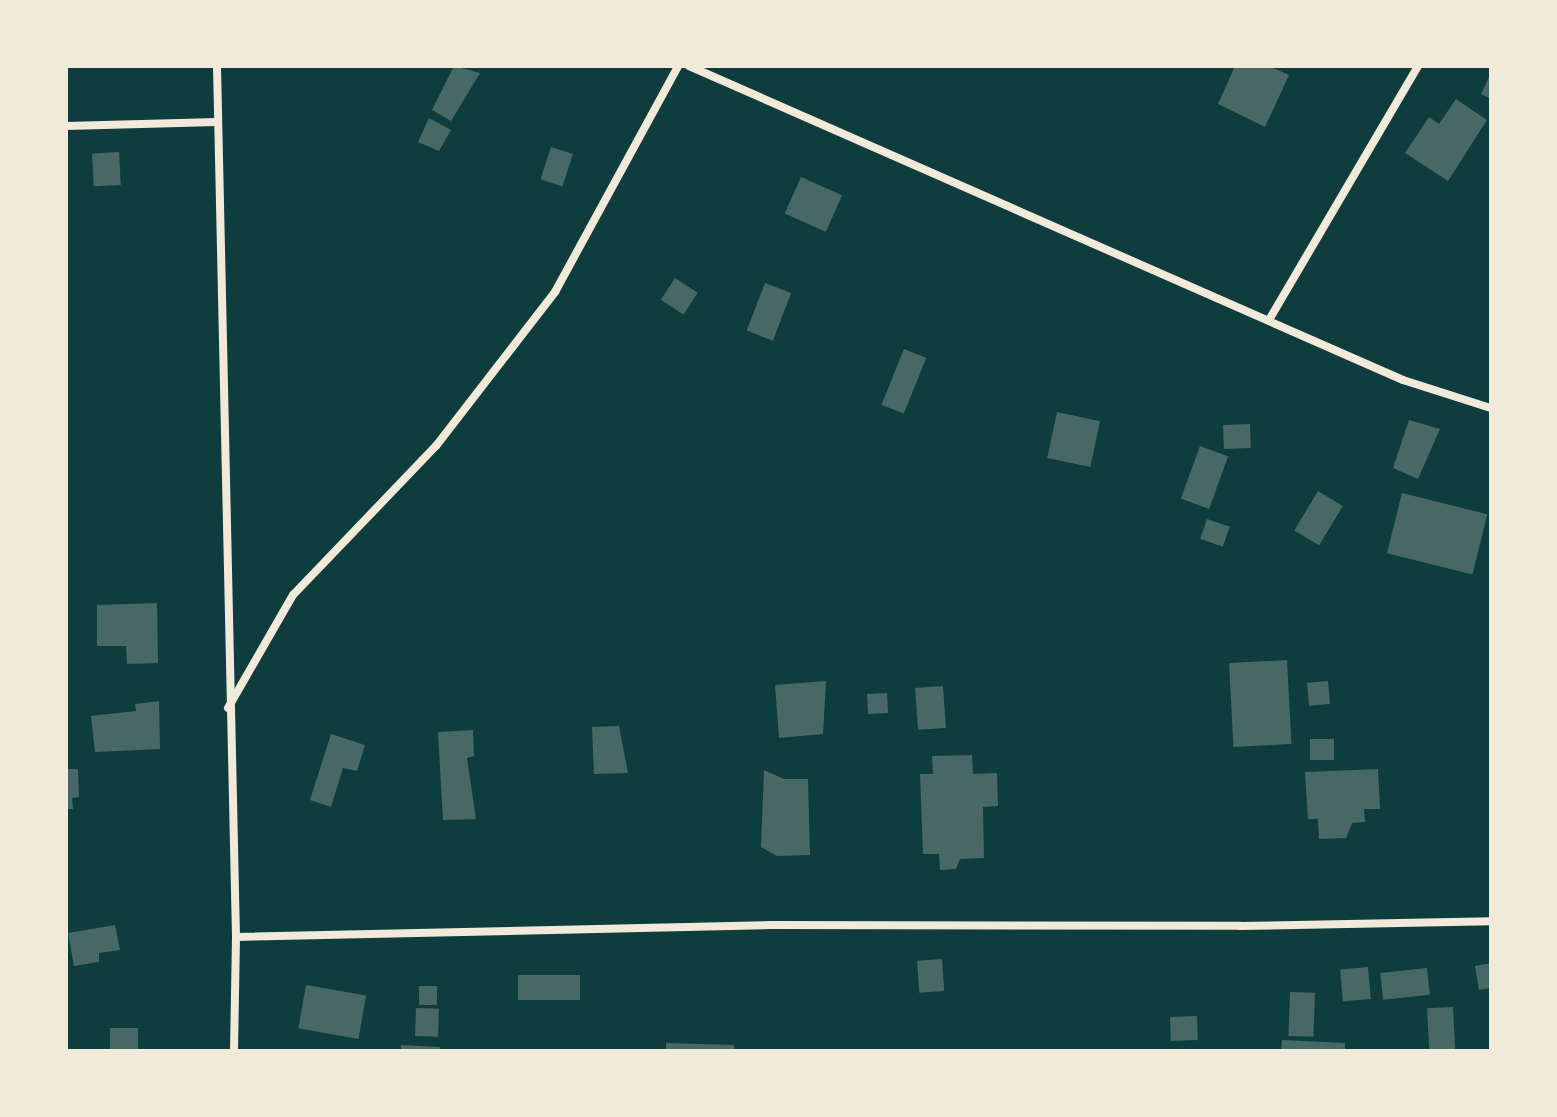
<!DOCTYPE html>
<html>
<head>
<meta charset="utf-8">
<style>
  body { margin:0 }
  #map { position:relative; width:1557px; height:1117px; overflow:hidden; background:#0f3d3e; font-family:"IBM Plex Serif",serif }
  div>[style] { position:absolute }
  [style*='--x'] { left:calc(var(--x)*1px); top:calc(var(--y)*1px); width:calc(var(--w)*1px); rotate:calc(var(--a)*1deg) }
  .building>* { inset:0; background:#486865; transform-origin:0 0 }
  .minor>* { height:8px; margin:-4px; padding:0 4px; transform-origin:4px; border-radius:4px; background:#f1e9da }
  span { translate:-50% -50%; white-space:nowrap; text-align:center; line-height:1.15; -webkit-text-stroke:7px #f1e9da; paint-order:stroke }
  .frame { position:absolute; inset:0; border:68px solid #f1e9da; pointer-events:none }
</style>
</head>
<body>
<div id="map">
  <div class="building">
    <div style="clip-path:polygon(454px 66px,480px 73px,451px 121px,432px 110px)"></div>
    <div style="clip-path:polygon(1235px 66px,1269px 66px,1289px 75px,1265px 127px,1218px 104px)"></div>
    <div style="clip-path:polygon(1491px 73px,1491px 99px,1481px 94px)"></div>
    <div style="clip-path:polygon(1456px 99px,1487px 120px,1448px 181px,1405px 153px,1429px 117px,1439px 124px)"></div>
    <div style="clip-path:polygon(429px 118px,451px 130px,439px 151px,418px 142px)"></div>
    <div style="left:551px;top:147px;width:23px;height:34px;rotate:18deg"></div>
    <div style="left:119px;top:152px;width:33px;height:27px;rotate:87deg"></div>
    <div style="left:801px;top:177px;width:45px;height:40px;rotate:24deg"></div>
    <div style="left:675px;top:278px;width:27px;height:26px;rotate:33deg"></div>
    <div style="left:765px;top:283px;width:28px;height:51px;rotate:21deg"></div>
    <div style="left:904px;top:349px;width:24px;height:60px;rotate:22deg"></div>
    <div style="left:1057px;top:412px;width:44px;height:47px;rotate:12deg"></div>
    <div style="clip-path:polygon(1409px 420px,1440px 429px,1418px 479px,1393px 468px)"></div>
    <div style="left:1250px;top:424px;width:24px;height:27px;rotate:88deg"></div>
    <div style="left:1200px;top:446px;width:30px;height:56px;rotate:20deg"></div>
    <div style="left:1318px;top:491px;width:29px;height:46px;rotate:31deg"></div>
    <div style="left:1402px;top:493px;width:88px;height:62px;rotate:14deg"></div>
    <div style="left:1207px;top:519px;width:24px;height:21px;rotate:19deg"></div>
    <div style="clip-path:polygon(157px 603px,158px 663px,127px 664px,126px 646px,97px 646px,97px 605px)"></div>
    <div style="left:1287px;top:660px;width:84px;height:58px;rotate:87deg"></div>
    <div style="clip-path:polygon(826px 681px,823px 734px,779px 738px,775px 685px)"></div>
    <div style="left:1328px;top:681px;width:23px;height:21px;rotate:85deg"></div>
    <div style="left:943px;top:686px;width:42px;height:28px;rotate:86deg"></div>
    <div style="left:887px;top:693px;width:20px;height:20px;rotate:87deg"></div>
    <div style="clip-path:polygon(159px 701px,160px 749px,95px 752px,91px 716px,136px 711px,135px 704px)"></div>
    <div style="clip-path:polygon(619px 726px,628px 773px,594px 774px,592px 727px)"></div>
    <div style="clip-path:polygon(473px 730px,474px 756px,467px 758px,476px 819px,443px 820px,438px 732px)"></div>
    <div style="clip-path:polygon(331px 734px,365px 745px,357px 771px,343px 768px,331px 807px,310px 800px)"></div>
    <div style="left:1310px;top:739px;width:24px;height:21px"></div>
    <div style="clip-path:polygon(972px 755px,973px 774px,997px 773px,998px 806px,983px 807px,984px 858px,960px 859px,956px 869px,940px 870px,939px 854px,923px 854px,920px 774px,933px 774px,932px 756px)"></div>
    <div style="clip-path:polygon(66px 769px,78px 769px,79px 797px,72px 798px,73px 809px,66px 809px)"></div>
    <div style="clip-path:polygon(1378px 769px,1380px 809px,1364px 809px,1365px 822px,1352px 823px,1346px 838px,1319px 839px,1318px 819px,1308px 819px,1305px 772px)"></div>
    <div style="clip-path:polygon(764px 770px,784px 779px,808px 779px,810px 855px,777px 856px,761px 847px)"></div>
    <div style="clip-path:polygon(115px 925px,120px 950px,99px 953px,99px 962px,74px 966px,68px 933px)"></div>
    <div style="left:942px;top:959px;width:32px;height:25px;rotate:86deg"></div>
    <div style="clip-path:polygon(1491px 963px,1491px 988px,1479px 990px,1475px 966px)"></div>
    <div style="left:1368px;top:967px;width:32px;height:28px;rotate:85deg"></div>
    <div style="left:1427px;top:968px;width:27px;height:47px;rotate:84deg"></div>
    <div style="left:518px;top:975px;width:62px;height:25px"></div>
    <div style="left:306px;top:985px;width:61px;height:44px;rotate:10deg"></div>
    <div style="left:419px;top:986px;width:18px;height:19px"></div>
    <div style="left:1290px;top:992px;width:25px;height:44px;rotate:2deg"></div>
    <div style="left:1453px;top:1007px;width:43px;height:26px;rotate:87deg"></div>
    <div style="left:416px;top:1008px;width:23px;height:28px;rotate:2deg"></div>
    <div style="left:1197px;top:1016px;width:24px;height:27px;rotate:88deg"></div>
    <div style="left:110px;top:1028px;width:28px;height:22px"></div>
    <div style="clip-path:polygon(1282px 1040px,1345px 1043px,1345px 1051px,1281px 1051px)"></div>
    <div style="clip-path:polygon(666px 1043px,734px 1045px,734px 1051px,666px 1051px)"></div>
    <div style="clip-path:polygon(401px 1045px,440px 1047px,440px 1051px,401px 1051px)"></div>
  </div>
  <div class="minor">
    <div style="--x:217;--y:66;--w:871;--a:88.75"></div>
    <div style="--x:236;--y:937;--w:114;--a:91"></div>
    <div style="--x:689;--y:66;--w:780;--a:23.74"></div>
    <div style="--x:1403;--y:380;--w:92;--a:17.7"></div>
    <div style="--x:66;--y:126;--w:151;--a:-1.5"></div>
    <div style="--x:1269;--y:320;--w:294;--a:-59.6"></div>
    <div style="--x:228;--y:708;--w:130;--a:-60.1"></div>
    <div style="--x:293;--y:595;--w:207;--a:-46.2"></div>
    <div style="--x:436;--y:446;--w:195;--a:-52.3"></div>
    <div style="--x:555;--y:292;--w:257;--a:-61.4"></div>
    <div style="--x:236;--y:937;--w:535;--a:-1.28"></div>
    <div style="--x:771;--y:925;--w:469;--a:0.1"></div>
    <div style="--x:1240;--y:926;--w:251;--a:-1.1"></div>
  </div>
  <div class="frame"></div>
</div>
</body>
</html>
